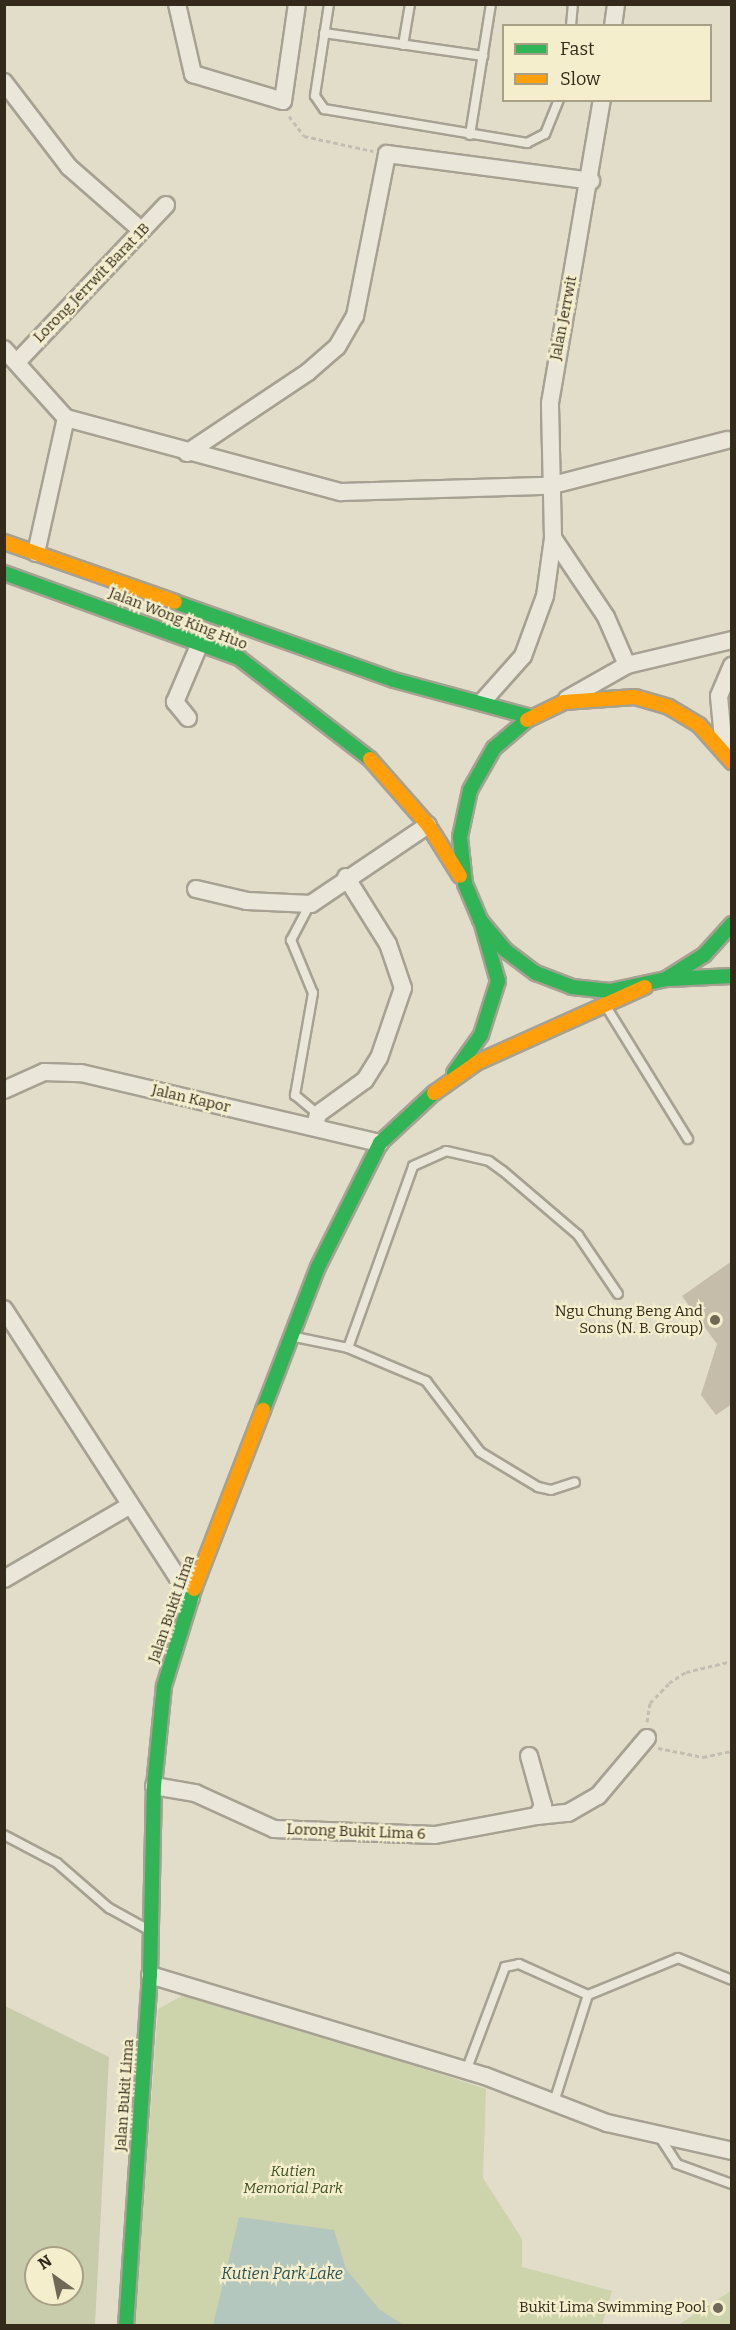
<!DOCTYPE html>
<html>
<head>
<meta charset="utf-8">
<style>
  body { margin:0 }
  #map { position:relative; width:736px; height:2330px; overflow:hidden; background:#e2ddc8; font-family:Bitter,serif }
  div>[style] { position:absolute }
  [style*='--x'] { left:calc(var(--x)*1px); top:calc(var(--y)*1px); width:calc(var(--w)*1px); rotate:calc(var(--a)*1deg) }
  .green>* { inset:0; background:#cdd3aa }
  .cemetery>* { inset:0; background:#c8ccaa }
  .water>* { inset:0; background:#b4c7be }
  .building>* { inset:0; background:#c5bca9 }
  .path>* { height:3px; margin-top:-1.5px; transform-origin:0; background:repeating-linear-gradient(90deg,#c2beb2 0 4.5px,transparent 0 7.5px) }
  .roads { filter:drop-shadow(2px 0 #a6a192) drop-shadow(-2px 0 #a6a192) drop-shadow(0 2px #a6a192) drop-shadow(0 -2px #a6a192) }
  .lane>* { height:8px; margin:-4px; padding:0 4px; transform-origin:4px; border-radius:4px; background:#eae7da }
  .street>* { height:16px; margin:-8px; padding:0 8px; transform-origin:8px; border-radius:8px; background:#eae7da }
  .fast>* { height:14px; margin:-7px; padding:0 7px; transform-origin:7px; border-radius:7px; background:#30b455 }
  .slow>* { height:14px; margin:-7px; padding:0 7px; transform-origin:7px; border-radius:7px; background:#ff9f0a }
  .dots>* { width:16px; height:16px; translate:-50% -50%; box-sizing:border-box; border:3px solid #f4eecd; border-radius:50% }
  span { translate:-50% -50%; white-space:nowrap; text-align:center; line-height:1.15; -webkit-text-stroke:4.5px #f4eecd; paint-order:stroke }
  .street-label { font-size:15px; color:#332a1b }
  .poi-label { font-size:15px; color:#332a1b }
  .right { translate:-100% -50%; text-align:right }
  .park-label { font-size:15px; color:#3e4f22; font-style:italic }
  .water-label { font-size:16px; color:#2b5053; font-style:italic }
  .frame { position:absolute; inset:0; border:6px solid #332a1b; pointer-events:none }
  .legend { position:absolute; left:502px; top:24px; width:210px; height:78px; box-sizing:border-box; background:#f4eecd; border:2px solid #a7a086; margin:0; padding:8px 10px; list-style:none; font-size:18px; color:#332a1b }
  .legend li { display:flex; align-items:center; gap:12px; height:30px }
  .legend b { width:30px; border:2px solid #a7a086 }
  .north { position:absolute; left:24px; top:2246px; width:60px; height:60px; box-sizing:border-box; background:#f4eecd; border:2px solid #a7a086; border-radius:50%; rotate:327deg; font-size:16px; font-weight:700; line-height:24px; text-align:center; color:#332a1b }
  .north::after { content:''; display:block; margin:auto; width:21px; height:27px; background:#706958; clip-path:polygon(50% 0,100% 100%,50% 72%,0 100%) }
</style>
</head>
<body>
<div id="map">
  <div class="green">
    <div style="clip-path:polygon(189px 1992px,486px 2089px,483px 2178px,522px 2239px,522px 2267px,612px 2291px,602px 2325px,135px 2326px,158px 2009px)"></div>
    <div style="clip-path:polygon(731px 2291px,731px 2325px,678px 2325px)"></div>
  </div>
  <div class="cemetery">
    <div style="clip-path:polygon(evenodd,5px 2006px,109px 2057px,95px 2325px,5px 2325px,5px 2006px,36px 2258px,72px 2258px,72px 2294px,36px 2294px,36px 2258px)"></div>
  </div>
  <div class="water">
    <div style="clip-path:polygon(239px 2217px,334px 2230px,346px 2269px,380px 2310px,404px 2325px,213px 2325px)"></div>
  </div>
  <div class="building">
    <div style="clip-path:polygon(732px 1261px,732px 1404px,716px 1415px,701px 1395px,717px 1344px,682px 1296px)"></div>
  </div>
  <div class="path">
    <div style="--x:289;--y:116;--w:25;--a:53"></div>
    <div style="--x:304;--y:136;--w:71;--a:12.3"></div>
    <div style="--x:647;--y:1722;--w:19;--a:-81"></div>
    <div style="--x:650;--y:1703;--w:28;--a:-46"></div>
    <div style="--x:669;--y:1683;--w:20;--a:-33"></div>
    <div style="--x:686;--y:1672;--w:47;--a:-13.4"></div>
    <div style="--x:658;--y:1748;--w:46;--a:11.3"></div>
    <div style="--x:703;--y:1757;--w:30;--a:-12"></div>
  </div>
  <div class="roads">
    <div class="lane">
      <div style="--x:329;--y:4;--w:93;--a:98.7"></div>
      <div style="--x:315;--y:96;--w:16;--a:55"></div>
      <div style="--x:324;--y:109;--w:206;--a:9.5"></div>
      <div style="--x:527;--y:143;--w:20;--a:-27"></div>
      <div style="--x:545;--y:134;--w:37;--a:-68"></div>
      <div style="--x:571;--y:26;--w:22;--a:-85"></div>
      <div style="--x:324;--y:33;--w:161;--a:8.2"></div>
      <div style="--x:403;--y:45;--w:42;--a:-80.3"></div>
      <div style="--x:470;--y:135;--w:133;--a:-80.9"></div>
      <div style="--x:310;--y:904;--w:41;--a:117.8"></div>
      <div style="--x:291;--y:940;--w:57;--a:67.5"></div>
      <div style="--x:313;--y:993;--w:104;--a:100"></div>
      <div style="--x:295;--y:1095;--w:30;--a:40"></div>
      <div style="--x:607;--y:1008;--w:154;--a:58.3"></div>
      <div style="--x:295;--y:1337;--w:54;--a:11.7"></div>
      <div style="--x:348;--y:1348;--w:85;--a:22.9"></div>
      <div style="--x:426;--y:1381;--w:89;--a:52.7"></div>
      <div style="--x:480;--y:1452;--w:68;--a:31.1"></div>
      <div style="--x:538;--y:1487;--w:13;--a:13"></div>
      <div style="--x:551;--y:1490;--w:25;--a:-18"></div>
      <div style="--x:348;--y:1348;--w:193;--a:-70.3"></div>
      <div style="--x:413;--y:1166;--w:36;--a:-24"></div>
      <div style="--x:446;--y:1151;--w:44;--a:13.1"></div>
      <div style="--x:489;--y:1161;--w:17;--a:36"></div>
      <div style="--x:503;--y:1171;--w:99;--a:40.5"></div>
      <div style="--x:578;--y:1235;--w:71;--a:55.9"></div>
      <div style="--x:4;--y:1835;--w:60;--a:27.8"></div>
      <div style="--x:57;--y:1863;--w:69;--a:40.9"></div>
      <div style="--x:109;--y:1908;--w:46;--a:28.8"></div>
      <div style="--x:466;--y:2071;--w:111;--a:-69.4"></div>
      <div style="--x:505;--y:1967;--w:14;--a:-12"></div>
      <div style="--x:519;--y:1964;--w:76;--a:24.2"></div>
      <div style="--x:554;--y:2102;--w:112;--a:-72.4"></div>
      <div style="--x:588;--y:1995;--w:97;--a:-22.3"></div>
      <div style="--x:678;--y:1958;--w:58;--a:22.2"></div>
      <div style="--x:659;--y:2136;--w:33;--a:57"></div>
      <div style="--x:677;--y:2164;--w:59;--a:20"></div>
    </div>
    <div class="street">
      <div style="--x:177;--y:4;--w:72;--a:77.1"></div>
      <div style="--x:193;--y:74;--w:94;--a:16.7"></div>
      <div style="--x:283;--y:101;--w:98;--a:-81.8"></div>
      <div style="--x:613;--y:26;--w:22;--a:-82"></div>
      <div style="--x:4;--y:82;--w:107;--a:52.6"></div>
      <div style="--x:69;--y:167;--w:96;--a:41.2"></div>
      <div style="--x:4;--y:349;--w:93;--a:48.1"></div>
      <div style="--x:66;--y:418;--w:285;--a:15.1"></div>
      <div style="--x:341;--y:492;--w:208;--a:-1.7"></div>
      <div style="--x:549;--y:486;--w:184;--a:-14.5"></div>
      <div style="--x:18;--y:361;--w:215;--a:-46.5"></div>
      <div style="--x:187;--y:453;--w:146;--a:-33.8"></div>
      <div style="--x:308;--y:372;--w:38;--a:-41"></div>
      <div style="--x:337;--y:347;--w:36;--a:-60"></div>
      <div style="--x:355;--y:316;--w:165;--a:-78.8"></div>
      <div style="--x:387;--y:154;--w:206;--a:7.5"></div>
      <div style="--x:553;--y:538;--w:95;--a:56.1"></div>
      <div style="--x:606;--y:617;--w:52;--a:66.4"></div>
      <div style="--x:36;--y:553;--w:138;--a:-77.5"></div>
      <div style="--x:567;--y:699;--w:69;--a:-29.5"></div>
      <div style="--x:627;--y:665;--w:108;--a:-13.4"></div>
      <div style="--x:482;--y:702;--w:62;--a:-48.3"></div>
      <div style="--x:523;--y:656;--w:64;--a:-69.9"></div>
      <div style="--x:545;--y:596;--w:59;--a:-82.1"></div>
      <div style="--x:553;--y:538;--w:135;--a:-91.3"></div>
      <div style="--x:550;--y:403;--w:307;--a:-80.3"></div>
      <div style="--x:188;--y:718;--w:21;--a:-129"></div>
      <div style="--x:175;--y:702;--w:64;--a:-67"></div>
      <div style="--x:724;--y:750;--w:54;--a:-95.3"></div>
      <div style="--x:719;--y:696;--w:33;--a:-67"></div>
      <div style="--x:196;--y:889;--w:52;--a:13.2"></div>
      <div style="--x:247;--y:901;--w:64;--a:2.7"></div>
      <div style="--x:311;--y:904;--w:141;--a:-34"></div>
      <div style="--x:4;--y:1090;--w:44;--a:-24.2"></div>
      <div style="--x:44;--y:1072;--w:37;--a:2"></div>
      <div style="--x:81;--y:1073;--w:307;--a:13.2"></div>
      <div style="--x:315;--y:1126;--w:12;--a:-76"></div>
      <div style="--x:318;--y:1114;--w:58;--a:-35.9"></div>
      <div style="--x:365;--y:1080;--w:26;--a:-58"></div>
      <div style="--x:379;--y:1058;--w:74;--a:-71.1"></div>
      <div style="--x:403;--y:988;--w:46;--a:-108.8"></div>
      <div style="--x:388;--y:944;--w:79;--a:-122.1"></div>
      <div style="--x:4;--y:1309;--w:344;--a:57.1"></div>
      <div style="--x:4;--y:1579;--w:143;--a:-30.3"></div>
      <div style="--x:154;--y:1786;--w:42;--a:9.7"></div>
      <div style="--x:195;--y:1793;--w:87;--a:24.5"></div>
      <div style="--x:274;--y:1829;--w:161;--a:2.1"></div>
      <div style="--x:435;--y:1835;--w:104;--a:-10.6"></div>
      <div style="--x:537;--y:1816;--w:12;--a:-59"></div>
      <div style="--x:543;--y:1806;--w:52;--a:-105.6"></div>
      <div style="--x:537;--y:1816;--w:31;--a:-6"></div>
      <div style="--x:568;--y:1813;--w:34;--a:-30"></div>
      <div style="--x:598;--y:1796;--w:76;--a:-49.8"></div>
      <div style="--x:150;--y:1975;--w:350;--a:16.8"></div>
      <div style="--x:485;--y:2076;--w:131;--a:21.1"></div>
      <div style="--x:607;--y:2123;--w:128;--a:12.6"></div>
    </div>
    <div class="fast">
      <div style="--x:4;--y:573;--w:250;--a:19.9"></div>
      <div style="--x:239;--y:658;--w:165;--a:37.6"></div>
      <div style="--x:175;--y:602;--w:232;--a:19.6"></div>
      <div style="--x:394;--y:680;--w:142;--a:15.1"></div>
      <div style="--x:527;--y:720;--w:43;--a:139.7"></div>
      <div style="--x:494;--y:748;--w:48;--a:119.7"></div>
      <div style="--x:470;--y:790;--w:48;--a:102"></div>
      <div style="--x:460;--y:837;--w:47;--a:83.9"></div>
      <div style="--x:465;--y:884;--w:39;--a:67"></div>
      <div style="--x:480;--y:920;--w:39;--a:50"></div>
      <div style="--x:505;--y:950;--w:39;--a:37"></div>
      <div style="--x:536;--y:973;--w:39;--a:21"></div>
      <div style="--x:572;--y:987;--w:38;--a:6"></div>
      <div style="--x:610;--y:991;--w:57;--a:-12.1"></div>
      <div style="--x:666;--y:979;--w:45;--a:-32.3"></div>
      <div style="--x:704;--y:955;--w:42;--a:-47.9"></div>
      <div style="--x:669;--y:979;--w:63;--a:-2.7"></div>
      <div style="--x:454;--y:1073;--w:47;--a:-54.6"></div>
      <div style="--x:481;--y:1035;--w:57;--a:-72.5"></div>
      <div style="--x:498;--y:981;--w:62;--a:-105.8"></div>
      <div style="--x:263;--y:1410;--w:153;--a:-69"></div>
      <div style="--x:318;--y:1267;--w:139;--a:-63.4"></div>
      <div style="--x:380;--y:1143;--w:74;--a:-42.8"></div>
      <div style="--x:126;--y:2326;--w:352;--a:-86.1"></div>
      <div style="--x:150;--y:1975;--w:189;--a:-88.8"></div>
      <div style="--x:154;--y:1786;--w:100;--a:-84.3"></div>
      <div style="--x:164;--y:1686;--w:102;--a:-72.8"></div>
    </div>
    <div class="slow">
      <div style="--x:4;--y:542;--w:181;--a:19.3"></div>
      <div style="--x:527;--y:720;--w:41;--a:-25.9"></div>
      <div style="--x:564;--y:702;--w:71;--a:-4"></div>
      <div style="--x:635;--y:697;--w:35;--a:16"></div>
      <div style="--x:669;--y:707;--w:35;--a:31"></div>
      <div style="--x:699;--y:725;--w:50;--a:48.3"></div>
      <div style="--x:370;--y:759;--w:88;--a:48.7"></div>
      <div style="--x:428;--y:825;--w:60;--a:57.9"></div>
      <div style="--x:434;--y:1093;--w:54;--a:-35.2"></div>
      <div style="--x:478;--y:1062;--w:183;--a:-24.2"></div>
      <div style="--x:194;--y:1589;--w:192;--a:-68.9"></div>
    </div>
  </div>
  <div class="dots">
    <div style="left:715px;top:1320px;background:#706958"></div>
    <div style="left:718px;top:2308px;background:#706958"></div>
  </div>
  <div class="street-label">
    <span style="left:92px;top:283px;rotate:-46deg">Lorong Jerrwit Barat 1B</span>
    <span style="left:564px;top:318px;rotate:-79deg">Jalan Jerrwit</span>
    <span style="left:178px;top:619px;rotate:21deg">Jalan Wong King Huo</span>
    <span style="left:191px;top:1099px;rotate:13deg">Jalan Kapor</span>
    <span style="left:172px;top:1609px;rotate:-71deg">Jalan Bukit Lima</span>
    <span style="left:356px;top:1832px;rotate:2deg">Lorong Bukit Lima 6</span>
    <span style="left:125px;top:2095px;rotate:-86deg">Jalan Bukit Lima</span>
  </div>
  <div class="poi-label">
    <span class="right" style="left:703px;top:1320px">Ngu Chung Beng And<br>Sons (N. B. Group)</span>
    <span class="right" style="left:706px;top:2308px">Bukit Lima Swimming Pool</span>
  </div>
  <div class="park-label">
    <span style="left:293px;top:2180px">Kutien<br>Memorial Park</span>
  </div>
  <div class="water-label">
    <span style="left:282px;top:2274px">Kutien Park Lake</span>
  </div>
  <div class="frame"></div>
  <ul class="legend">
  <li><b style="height:8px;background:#30b455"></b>Fast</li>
  <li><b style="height:8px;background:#ff9f0a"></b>Slow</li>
  </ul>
  <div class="north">N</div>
</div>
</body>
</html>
